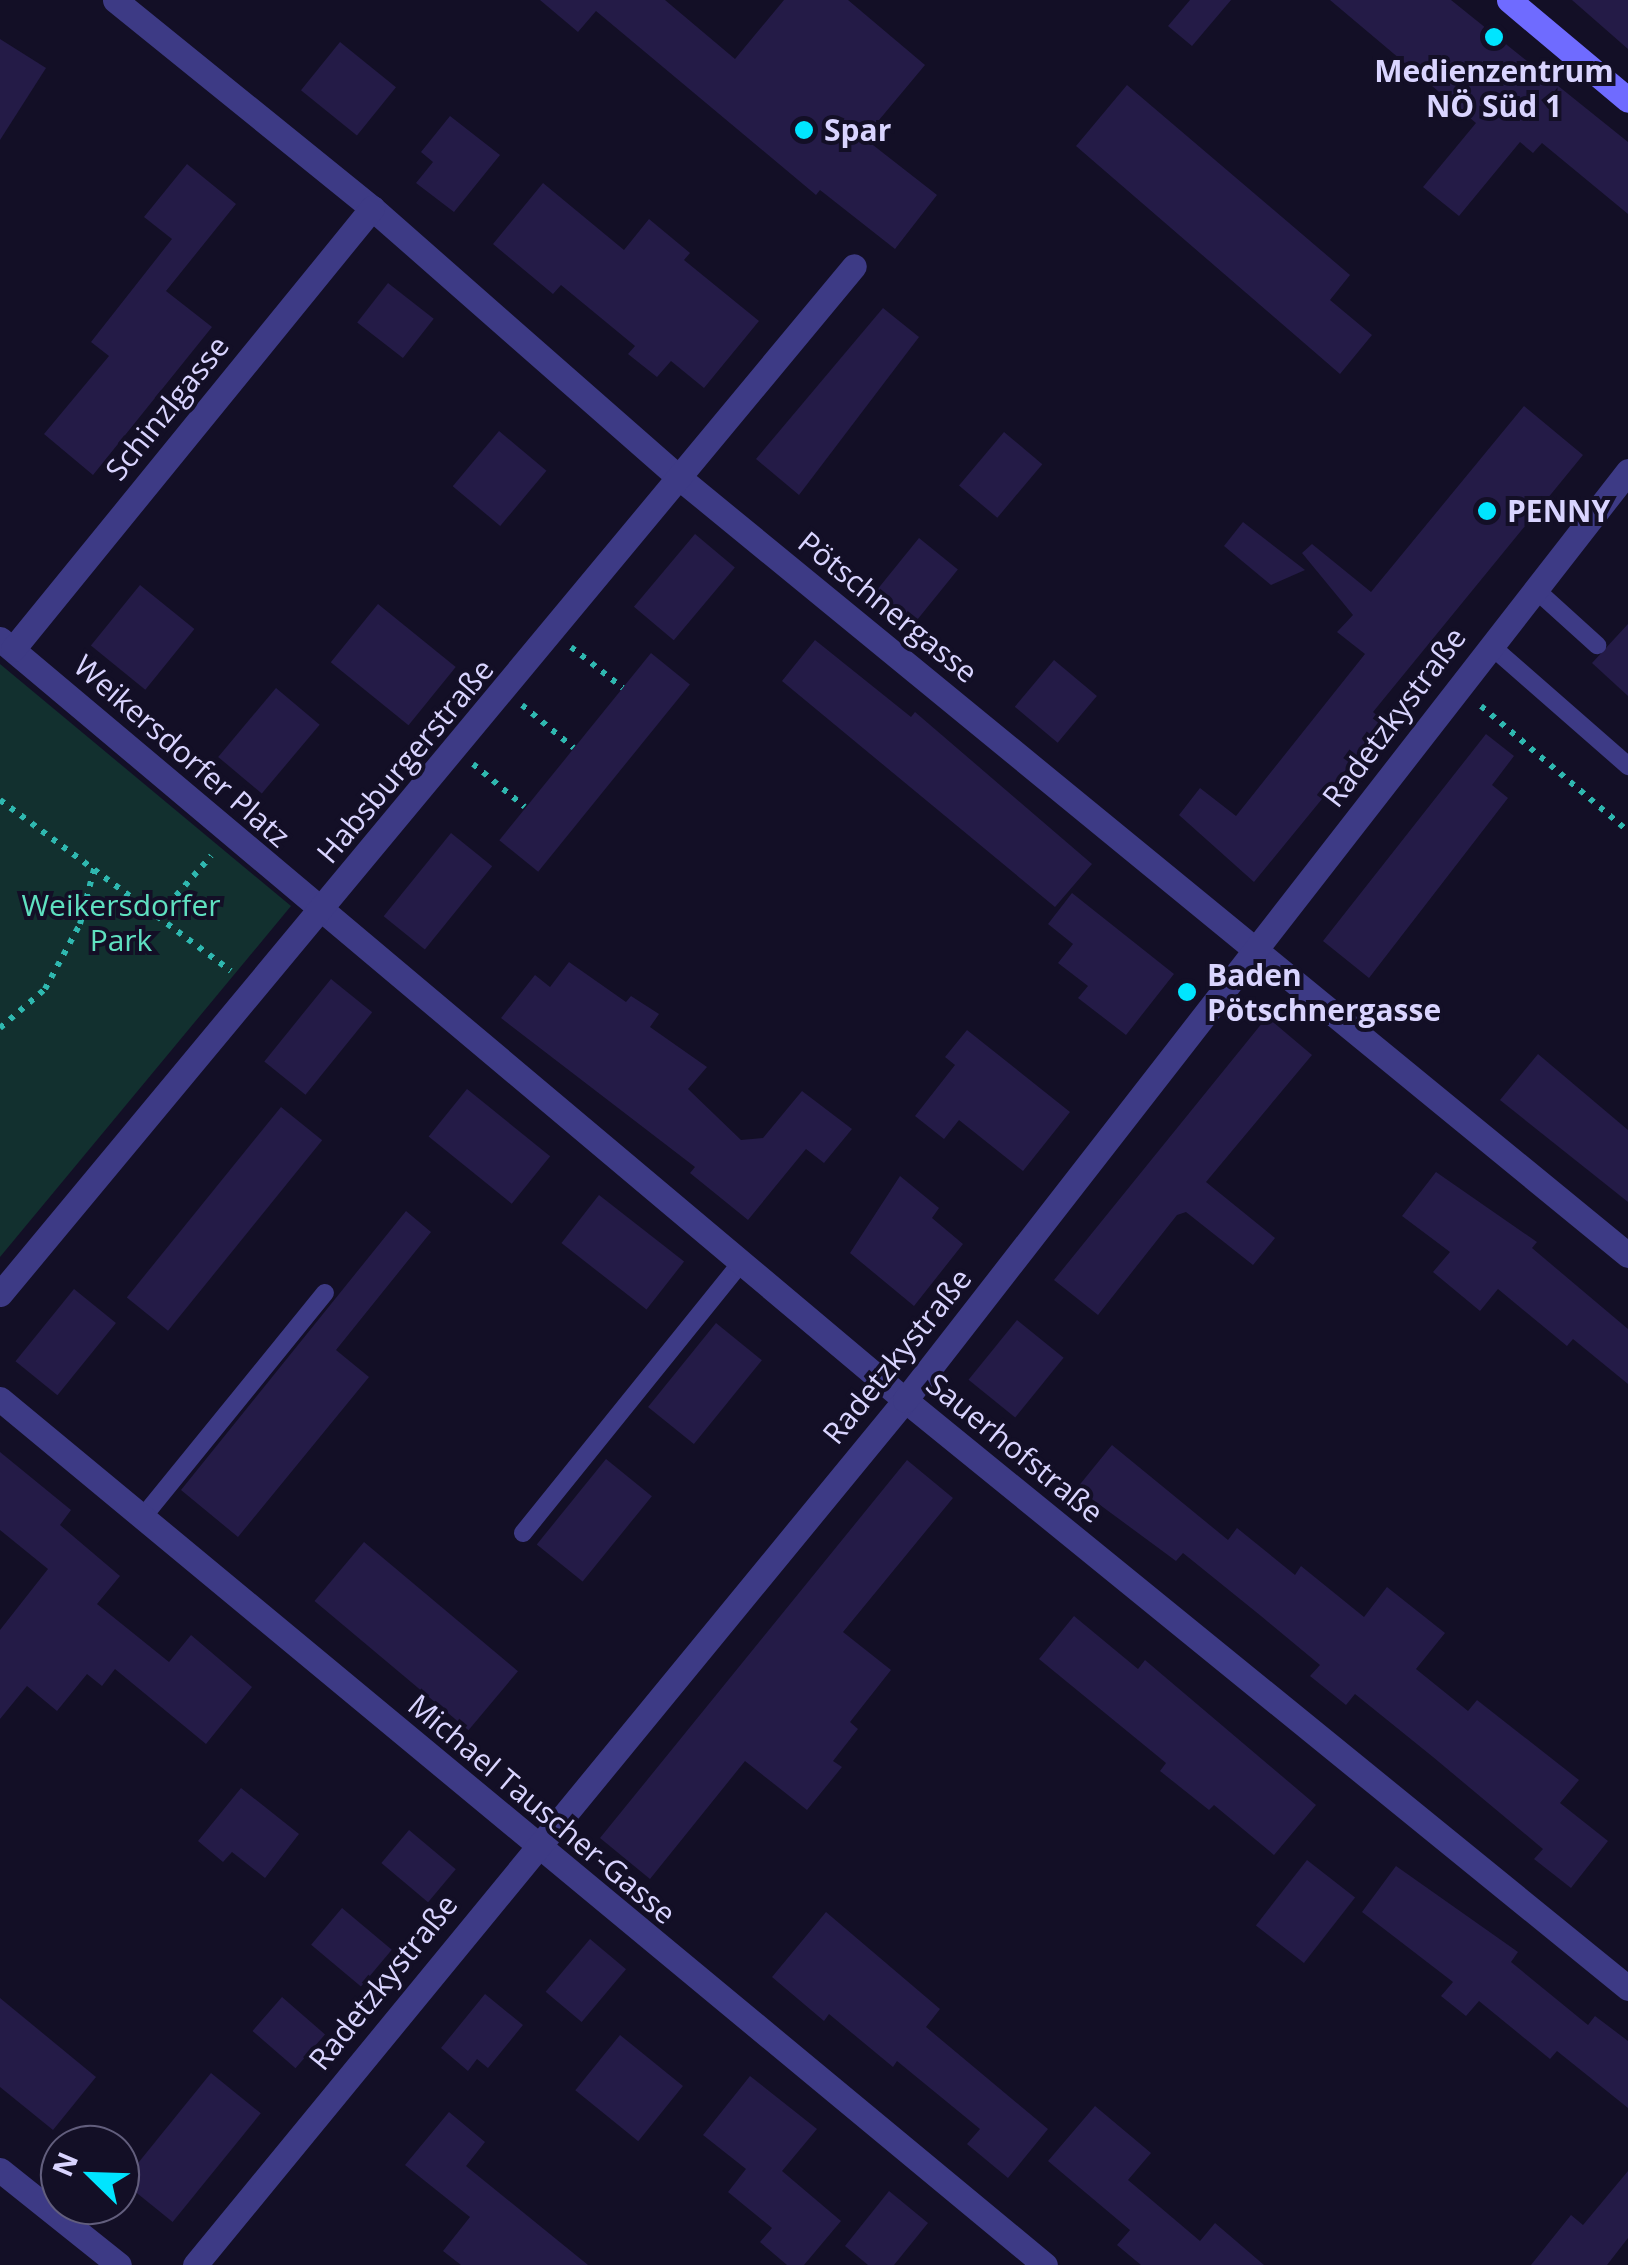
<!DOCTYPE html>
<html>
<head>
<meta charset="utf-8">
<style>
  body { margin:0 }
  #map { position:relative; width:1628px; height:2265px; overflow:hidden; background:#130f26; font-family:"Open Sans",sans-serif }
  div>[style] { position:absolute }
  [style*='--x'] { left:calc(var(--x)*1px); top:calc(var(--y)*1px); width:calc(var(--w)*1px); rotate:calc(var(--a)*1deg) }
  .green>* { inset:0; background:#12302f }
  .building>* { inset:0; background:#241b47; transform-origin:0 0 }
  .path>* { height:6px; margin-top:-3px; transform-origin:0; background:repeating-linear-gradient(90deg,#2fb8b0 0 5px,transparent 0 13px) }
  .lane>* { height:18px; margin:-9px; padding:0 9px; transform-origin:9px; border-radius:9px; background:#3d3a85 }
  .street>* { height:25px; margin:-12.5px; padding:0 12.5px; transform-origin:12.5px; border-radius:12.5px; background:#3d3a85 }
  .secondary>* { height:25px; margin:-12.5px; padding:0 12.5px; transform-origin:12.5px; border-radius:12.5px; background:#6f6bff }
  .dots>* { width:28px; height:28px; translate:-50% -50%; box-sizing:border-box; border:5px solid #130f26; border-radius:50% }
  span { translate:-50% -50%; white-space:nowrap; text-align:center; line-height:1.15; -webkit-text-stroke:8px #130f26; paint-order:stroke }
  .poi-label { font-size:30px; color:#d9d4ff; font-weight:700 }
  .left { translate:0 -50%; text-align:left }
  .street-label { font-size:30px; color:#d9d4ff }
  .park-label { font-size:30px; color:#5fe0c0 }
  .north { position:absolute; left:40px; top:2125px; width:100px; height:100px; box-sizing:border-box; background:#130f26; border:2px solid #625e7d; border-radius:50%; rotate:293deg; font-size:28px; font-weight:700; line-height:40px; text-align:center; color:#d9d4ff }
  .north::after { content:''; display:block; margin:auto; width:35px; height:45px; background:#00e5ff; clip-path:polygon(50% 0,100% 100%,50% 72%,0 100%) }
</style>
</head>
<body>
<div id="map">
  <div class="green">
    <div style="clip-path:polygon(0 664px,291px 906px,0 1257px)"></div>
  </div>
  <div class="building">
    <div style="clip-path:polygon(540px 0,665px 0,735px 59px,784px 0,848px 0,925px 65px,864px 138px,937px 195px,895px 249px,820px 190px,816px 195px,596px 11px,578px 32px)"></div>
    <div style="clip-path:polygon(1190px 0,1231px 0,1192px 46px,1168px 26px)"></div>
    <div style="clip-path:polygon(1330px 0,1451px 0,1628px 142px,1628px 214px,1542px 143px,1533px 153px,1520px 142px,1459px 216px,1423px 187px,1476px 123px)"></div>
    <div style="clip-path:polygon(1572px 0,1628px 0,1628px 49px)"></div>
    <div style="clip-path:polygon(0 39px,46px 68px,0 140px)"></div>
    <div style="left:340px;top:42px;width:72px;height:62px;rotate:39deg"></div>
    <div style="clip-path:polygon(1127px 85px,1350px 275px,1330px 300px,1372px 335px,1340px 374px,1076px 146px)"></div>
    <div style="clip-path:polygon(450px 116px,500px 155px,454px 212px,416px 183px,433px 162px,421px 152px)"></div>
    <div style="clip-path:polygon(187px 164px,236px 204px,166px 291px,212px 327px,93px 475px,44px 434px,109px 356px,91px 342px,172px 239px,144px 217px)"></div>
    <div style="clip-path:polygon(543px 183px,624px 250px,649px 219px,690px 253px,684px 260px,759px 321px,704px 388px,671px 361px,657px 377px,628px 354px,635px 346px,561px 285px,553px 294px,493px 244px)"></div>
    <div style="left:388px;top:283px;width:58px;height:50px;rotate:38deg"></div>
    <div style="clip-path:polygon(883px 308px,919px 337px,799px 495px,756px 459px)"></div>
    <div style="clip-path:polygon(1524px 406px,1583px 455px,1373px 712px,1385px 722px,1254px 882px,1179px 815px,1200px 788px,1236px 816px,1365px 654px,1337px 632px,1353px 615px,1302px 553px,1312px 544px,1371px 592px)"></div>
    <div style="left:499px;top:431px;width:62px;height:72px;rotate:40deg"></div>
    <div style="left:1004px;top:432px;width:50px;height:70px;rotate:40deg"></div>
    <div style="clip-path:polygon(1243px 522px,1305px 570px,1271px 585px,1224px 546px)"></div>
    <div style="left:695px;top:534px;width:52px;height:95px;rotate:40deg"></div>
    <div style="left:919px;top:538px;width:50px;height:71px;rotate:39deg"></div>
    <div style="left:140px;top:585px;width:70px;height:78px;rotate:39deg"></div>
    <div style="left:378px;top:604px;width:100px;height:75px;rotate:39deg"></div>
    <div style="clip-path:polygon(1628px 624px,1628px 696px,1592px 663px)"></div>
    <div style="clip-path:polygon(815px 640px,911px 717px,915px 712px,1092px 864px,1055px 907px,782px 681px)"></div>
    <div style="left:651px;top:653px;width:50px;height:241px;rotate:39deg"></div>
    <div style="left:1054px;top:660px;width:56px;height:61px;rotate:40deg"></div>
    <div style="left:276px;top:688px;width:57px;height:90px;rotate:40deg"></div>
    <div style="clip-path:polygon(1486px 734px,1514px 756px,1492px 785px,1508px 798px,1369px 978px,1323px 941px)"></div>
    <div style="left:451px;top:833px;width:53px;height:107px;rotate:39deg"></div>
    <div style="clip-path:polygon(1072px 893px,1174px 974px,1126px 1035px,1078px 998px,1088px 986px,1058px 963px,1073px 944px,1048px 924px)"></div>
    <div style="clip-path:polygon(569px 962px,626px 1002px,631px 996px,659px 1014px,650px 1027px,707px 1067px,688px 1089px,741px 1140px,763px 1138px,802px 1091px,852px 1129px,824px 1163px,806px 1149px,748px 1220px,690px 1173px,695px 1167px,501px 1018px,535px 975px,550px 987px)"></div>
    <div style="left:331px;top:979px;width:53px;height:106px;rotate:39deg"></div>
    <div style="clip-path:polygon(1267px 1017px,1312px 1055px,1206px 1182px,1275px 1238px,1253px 1265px,1186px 1212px,1177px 1215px,1098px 1315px,1054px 1280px)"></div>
    <div style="clip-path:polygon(967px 1030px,1070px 1112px,1023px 1171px,959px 1120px,944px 1139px,915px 1116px,955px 1065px,945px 1057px)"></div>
    <div style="clip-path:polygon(1538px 1054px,1628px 1130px,1628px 1202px,1500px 1100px)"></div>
    <div style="left:467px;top:1089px;width:107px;height:61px;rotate:39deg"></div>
    <div style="left:281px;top:1107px;width:53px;height:245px;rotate:39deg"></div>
    <div style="clip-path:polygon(1436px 1172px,1537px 1242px,1532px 1248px,1628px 1329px,1628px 1384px,1573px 1339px,1567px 1346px,1498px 1289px,1480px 1311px,1433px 1272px,1450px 1252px,1402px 1216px)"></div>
    <div style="clip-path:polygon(900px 1176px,939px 1208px,932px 1218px,963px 1244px,914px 1306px,850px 1253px)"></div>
    <div style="left:599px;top:1195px;width:108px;height:61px;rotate:38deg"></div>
    <div style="clip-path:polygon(406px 1211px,431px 1232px,336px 1350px,369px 1377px,238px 1537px,181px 1490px)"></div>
    <div style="left:74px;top:1289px;width:54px;height:93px;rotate:39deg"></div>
    <div style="left:1017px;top:1320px;width:60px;height:77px;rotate:39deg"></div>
    <div style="left:716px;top:1323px;width:59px;height:108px;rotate:39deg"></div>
    <div style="clip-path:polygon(1112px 1445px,1228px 1540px,1237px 1528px,1295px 1575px,1301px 1566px,1364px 1617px,1387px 1587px,1445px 1633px,1416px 1669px,1468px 1711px,1477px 1700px,1579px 1780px,1560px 1803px,1608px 1841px,1571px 1888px,1534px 1859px,1543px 1849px,1433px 1757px,1355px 1694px,1346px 1705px,1310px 1676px,1320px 1665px,1261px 1616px,1183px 1553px,1176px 1561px,1077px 1488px)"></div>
    <div style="clip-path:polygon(0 1452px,71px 1510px,60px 1525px,120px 1576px,97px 1604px,169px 1662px,191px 1635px,252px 1687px,206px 1744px,115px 1669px,102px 1686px,87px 1674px,57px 1711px,27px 1686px,0 1719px,0 1630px,48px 1569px,0 1530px)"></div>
    <div style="left:606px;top:1459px;width:59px;height:110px;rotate:39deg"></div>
    <div style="clip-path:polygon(907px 1460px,953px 1498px,843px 1632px,891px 1670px,850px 1722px,858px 1729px,833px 1761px,842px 1767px,807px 1810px,745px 1761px,650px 1879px,600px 1838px)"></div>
    <div style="left:364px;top:1542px;width:201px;height:77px;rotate:40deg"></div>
    <div style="clip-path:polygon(1074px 1616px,1138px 1669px,1145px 1660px,1316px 1805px,1274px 1855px,1214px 1805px,1209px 1810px,1160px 1771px,1166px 1763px,1039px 1659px)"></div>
    <div style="clip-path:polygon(241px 1788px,299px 1834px,265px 1878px,232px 1852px,223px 1862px,198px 1841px)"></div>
    <div style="left:409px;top:1830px;width:61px;height:43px;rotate:40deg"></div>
    <div style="left:1307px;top:1860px;width:61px;height:83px;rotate:38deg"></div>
    <div style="clip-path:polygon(1396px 1866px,1518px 1952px,1511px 1962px,1588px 2025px,1595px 2016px,1628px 2041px,1628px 2108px,1557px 2051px,1550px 2059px,1479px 2001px,1466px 2016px,1441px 1996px,1453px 1982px,1362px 1912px)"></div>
    <div style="left:342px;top:1908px;width:65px;height:48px;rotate:40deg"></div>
    <div style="clip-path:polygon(826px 1912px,940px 2009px,926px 2027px,1048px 2129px,1008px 2178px,967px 2144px,980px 2129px,897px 2061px,893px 2067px,829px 2014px,824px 2021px,772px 1977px)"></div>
    <div style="left:590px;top:1939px;width:47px;height:69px;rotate:40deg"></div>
    <div style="clip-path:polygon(485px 1994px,523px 2025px,488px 2068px,477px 2059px,468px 2071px,441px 2048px)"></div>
    <div style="left:282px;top:1997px;width:57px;height:45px;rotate:41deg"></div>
    <div style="clip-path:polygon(0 1998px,96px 2077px,53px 2130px,0 2087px)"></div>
    <div style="left:620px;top:2035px;width:81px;height:71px;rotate:39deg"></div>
    <div style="left:211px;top:2073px;width:64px;height:140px;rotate:39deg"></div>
    <div style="clip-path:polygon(750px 2076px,817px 2129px,782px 2171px,841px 2221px,804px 2265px,787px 2265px,760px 2242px,772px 2228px,728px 2192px,746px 2169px,703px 2135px)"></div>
    <div style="clip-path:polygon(1095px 2106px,1151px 2153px,1128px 2180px,1200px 2241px,1215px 2223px,1264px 2265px,1141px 2265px,1117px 2245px,1130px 2230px,1048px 2161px)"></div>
    <div style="clip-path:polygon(449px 2112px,485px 2142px,466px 2166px,588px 2265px,461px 2265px,443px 2251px,470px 2217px,405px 2165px)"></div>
    <div style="clip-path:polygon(1628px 2171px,1628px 2238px,1607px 2265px,1531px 2265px,1571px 2215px,1583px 2225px)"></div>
    <div style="clip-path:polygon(889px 2191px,928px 2223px,894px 2265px,868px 2265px,845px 2246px)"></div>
  </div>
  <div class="path">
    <div style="--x:571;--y:647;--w:66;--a:38.3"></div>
    <div style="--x:522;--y:705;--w:67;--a:39.6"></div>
    <div style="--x:1481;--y:706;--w:193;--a:40.4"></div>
    <div style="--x:473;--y:764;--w:67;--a:39.6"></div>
    <div style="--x:0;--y:800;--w:287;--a:36.5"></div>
    <div style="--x:159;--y:915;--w:79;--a:-48.6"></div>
    <div style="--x:0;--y:1028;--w:60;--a:-40.9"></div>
    <div style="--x:45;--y:989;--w:74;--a:-61.7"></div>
    <div style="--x:80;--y:924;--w:61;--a:-75.7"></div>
  </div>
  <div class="lane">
    <div style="--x:1535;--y:589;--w:84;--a:42.1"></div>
    <div style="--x:1490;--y:645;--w:184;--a:41.2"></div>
    <div style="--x:142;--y:1518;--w:290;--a:-50.9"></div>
    <div style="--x:523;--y:1533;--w:346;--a:-51.1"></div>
  </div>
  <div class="street">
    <div style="--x:115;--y:0;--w:331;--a:39"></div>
    <div style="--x:372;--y:208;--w:412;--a:41.3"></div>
    <div style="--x:682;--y:480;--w:1223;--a:39.33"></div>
    <div style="--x:0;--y:639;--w:1182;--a:40.06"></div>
    <div style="--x:905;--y:1400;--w:932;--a:39.12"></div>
    <div style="--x:13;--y:649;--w:569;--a:-50.85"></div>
    <div style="--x:0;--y:1294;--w:1336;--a:-50.28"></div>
    <div style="--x:0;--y:1399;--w:1357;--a:39.65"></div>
    <div style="--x:0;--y:2170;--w:152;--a:38.6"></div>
    <div style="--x:195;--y:2265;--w:1119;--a:-50.62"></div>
    <div style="--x:905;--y:1400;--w:1177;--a:-52.11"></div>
  </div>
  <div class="secondary">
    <div style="--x:1509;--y:0;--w:155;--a:40"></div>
  </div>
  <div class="dots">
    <div style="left:1494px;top:37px;background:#00e5ff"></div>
    <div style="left:804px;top:130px;background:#00e5ff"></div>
    <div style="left:1487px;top:511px;background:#00e5ff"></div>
    <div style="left:1187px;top:992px;background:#00e5ff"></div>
  </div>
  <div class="poi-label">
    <span style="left:1494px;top:88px">Medienzentrum<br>NÖ Süd 1</span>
    <span class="left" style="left:824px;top:130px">Spar</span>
    <span class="left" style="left:1507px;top:511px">PENNY</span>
    <span class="left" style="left:1207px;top:992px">Baden<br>Pötschnergasse</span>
  </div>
  <div class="street-label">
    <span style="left:167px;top:408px;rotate:-51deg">Schinzlgasse</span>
    <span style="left:888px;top:607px;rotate:39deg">Pötschnergasse</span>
    <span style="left:1394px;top:717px;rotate:-53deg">Radetzkystraße</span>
    <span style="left:182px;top:751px;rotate:41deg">Weikersdorfer Platz</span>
    <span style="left:405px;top:761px;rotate:-50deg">Habsburgerstraße</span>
    <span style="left:897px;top:1356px;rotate:-51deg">Radetzkystraße</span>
    <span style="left:1015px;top:1448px;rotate:39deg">Sauerhofstraße</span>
    <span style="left:542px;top:1809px;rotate:40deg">Michael Tauscher-Gasse</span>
    <span style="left:383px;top:1982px;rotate:-51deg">Radetzkystraße</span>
  </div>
  <div class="park-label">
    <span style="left:121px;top:922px">Weikersdorfer<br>Park</span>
  </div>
  <div class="north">N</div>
</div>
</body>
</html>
